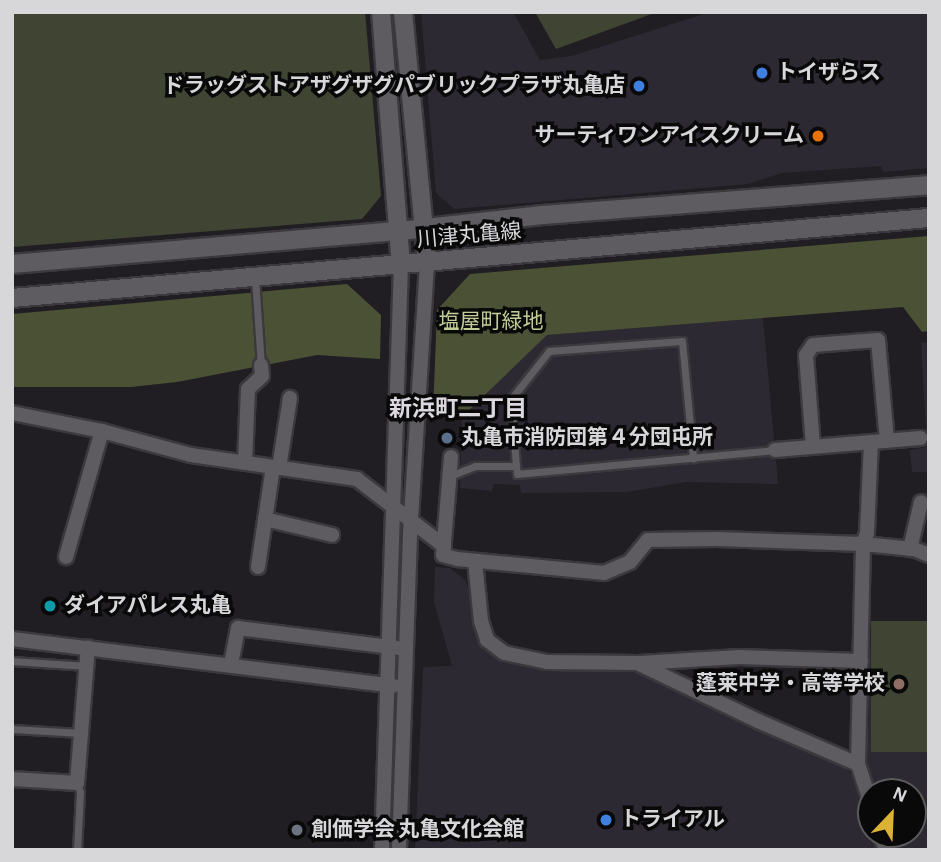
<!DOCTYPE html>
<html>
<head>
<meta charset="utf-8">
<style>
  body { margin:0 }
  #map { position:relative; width:941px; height:862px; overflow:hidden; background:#201e22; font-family:"Alegreya Sans","Noto Sans JP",sans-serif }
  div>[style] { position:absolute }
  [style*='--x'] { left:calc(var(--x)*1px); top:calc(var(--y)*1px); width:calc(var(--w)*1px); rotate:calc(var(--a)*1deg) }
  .built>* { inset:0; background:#2c2932 }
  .green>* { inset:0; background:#404432; transform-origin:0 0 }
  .forest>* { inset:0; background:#4b5135 }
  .roads { filter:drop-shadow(2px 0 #3b393d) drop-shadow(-2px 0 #3b393d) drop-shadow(0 2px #3b393d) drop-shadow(0 -2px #3b393d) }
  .lane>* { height:7px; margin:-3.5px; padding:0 3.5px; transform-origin:3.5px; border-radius:3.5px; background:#5e5c61 }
  .street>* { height:14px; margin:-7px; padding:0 7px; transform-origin:7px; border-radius:7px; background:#5e5c61 }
  .secondary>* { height:18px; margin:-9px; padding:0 9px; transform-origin:9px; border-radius:9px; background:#5e5c61 }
  .dots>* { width:19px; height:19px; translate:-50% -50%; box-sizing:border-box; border:4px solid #09090a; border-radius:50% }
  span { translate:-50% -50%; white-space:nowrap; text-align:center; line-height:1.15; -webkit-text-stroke:7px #09090a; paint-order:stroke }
  .poi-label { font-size:21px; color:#d7d6d8; font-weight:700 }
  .left { translate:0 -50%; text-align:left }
  .right { translate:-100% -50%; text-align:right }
  .street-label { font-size:21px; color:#d7d6d8 }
  .park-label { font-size:21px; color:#c2cd96 }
  .neighbourhood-label { font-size:23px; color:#dbd9df; font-weight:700 }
  .frame { position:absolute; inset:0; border:14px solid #d7d6d8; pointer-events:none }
  .north { position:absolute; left:857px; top:778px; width:70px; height:70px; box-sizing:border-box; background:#09090a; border:2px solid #5b5b5c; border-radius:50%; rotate:23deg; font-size:19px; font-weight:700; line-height:28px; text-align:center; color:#d7d6d8 }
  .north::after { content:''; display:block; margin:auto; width:24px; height:32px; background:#dcb233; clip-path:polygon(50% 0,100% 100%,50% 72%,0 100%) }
</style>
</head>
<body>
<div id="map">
  <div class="built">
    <div style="clip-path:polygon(421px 12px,513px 12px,540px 60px,572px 56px,710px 12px,929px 12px,929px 168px,883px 172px,881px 166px,782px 173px,748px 184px,454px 209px,436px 193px)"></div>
    <div style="clip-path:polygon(763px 318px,778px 484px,686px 482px,627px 492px,521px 493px,520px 485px,494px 484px,492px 491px,460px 488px,462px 417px,546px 335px)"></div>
    <div style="clip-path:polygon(929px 342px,929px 479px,927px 472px,912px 472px,910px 450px,927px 447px,921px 343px)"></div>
    <div style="clip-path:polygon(435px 567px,450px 568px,466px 581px,483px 646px,508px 662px,630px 669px,843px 765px,852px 775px,876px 850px,415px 850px,423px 667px,452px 666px,434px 602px)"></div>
    <div style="clip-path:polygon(929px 621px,929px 850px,897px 850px,889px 834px,913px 834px,913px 792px,876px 792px,867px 764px,871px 623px)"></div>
  </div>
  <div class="green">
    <div style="clip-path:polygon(12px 12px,365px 12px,381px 196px,362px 219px,12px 247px)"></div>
    <div style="clip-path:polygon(535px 12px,657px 12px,556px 49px)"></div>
    <div style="left:929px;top:621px;width:131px;height:58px;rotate:90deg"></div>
  </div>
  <div class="forest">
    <div style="clip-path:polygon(929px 236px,929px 331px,922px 332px,903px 307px,547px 335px,462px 417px,433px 414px,437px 310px,470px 274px)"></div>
    <div style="clip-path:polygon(347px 284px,381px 315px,380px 359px,317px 355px,177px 382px,131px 387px,12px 387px,12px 314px)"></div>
  </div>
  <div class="roads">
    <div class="lane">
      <div style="--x:255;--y:278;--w:87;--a:86.1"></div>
      <div style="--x:516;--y:466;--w:67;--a:-94.3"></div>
      <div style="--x:511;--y:399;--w:61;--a:-51.6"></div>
      <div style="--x:549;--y:351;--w:133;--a:-4.3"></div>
      <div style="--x:682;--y:341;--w:118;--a:84.6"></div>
      <div style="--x:450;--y:476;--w:27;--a:-22"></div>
      <div style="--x:475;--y:466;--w:41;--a:0"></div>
      <div style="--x:516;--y:466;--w:8;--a:83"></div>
      <div style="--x:517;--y:474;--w:259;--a:-5.3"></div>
      <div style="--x:12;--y:661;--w:75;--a:3.8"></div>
      <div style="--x:12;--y:729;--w:69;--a:3.3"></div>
      <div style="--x:77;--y:850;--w:58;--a:-87"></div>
      <div style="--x:80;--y:792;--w:9;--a:-108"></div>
    </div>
    <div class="street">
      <div style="--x:12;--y:413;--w:92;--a:11.3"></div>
      <div style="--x:102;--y:431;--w:92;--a:15.1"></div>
      <div style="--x:191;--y:455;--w:168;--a:8.2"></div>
      <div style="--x:357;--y:479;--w:110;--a:37.6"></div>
      <div style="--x:871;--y:442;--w:91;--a:92.5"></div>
      <div style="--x:867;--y:533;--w:12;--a:110"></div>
      <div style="--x:863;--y:544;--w:220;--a:91.3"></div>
      <div style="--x:858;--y:764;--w:42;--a:72"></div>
      <div style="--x:813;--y:446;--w:91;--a:-94.4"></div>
      <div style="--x:806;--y:355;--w:12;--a:-55"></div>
      <div style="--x:813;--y:345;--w:65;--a:-4.4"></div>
      <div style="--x:878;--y:340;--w:101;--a:84.9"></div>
      <div style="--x:775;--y:450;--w:146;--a:-4.7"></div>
      <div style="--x:451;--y:457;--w:98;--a:94.7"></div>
      <div style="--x:443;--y:555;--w:15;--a:16"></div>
      <div style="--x:457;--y:559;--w:148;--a:5.4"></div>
      <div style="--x:604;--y:573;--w:28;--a:-23"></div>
      <div style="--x:630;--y:562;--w:28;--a:-51"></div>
      <div style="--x:648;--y:540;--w:69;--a:-0.8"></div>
      <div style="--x:717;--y:539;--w:146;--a:2"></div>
      <div style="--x:863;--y:544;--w:51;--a:5.6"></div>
      <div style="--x:914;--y:549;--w:16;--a:22"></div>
      <div style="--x:245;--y:463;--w:74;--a:-87.7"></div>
      <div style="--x:248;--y:389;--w:19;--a:-43"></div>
      <div style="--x:262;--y:376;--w:11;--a:-95"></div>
      <div style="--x:279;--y:468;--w:71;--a:-81.1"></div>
      <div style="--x:265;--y:519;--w:69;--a:13.4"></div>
      <div style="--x:910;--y:549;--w:48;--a:-76.8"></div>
      <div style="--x:66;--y:557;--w:131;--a:-74.1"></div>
      <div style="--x:475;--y:561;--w:60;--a:84.3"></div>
      <div style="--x:481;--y:621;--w:20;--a:72"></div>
      <div style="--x:487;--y:640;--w:21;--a:37"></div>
      <div style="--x:504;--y:653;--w:44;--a:11.8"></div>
      <div style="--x:547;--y:662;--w:90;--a:0.6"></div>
      <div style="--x:637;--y:663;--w:134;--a:25.6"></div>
      <div style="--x:758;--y:721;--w:109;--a:23.3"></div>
      <div style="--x:258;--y:567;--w:101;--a:-81.5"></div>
      <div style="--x:12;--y:639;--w:384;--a:7"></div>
      <div style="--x:639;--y:663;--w:100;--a:-3.4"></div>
      <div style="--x:739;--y:657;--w:122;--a:1.9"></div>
      <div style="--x:231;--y:664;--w:37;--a:-79"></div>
      <div style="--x:238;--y:628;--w:161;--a:7.1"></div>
      <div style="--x:12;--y:779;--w:65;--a:3.5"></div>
      <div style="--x:77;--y:783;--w:136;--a:-85.4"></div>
      <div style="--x:880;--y:834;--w:17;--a:69"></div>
      <div style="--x:382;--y:850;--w:586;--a:-88.14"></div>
      <div style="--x:399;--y:850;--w:316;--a:-88"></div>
      <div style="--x:410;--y:534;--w:273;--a:-86.4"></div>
    </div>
    <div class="secondary">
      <div style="--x:381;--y:12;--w:253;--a:85.5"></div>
      <div style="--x:403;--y:12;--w:251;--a:84.5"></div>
      <div style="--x:12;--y:264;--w:389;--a:-4.9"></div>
      <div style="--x:400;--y:231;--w:143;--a:-6.4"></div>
      <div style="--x:542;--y:215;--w:388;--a:-4.4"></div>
      <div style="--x:12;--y:298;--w:920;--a:-4.99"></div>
    </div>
  </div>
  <div class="dots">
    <div style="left:762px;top:73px;background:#3f7fe0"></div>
    <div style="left:639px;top:86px;background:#3f7fe0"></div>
    <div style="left:818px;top:136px;background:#e8710a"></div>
    <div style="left:447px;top:438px;background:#5c6f8a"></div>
    <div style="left:50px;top:606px;background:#0f9aa8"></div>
    <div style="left:899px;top:684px;background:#8d6e63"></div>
    <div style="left:606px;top:820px;background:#3f7fe0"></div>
    <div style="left:297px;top:830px;background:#6b7280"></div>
  </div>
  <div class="poi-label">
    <span class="left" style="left:776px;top:73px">トイザらス</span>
    <span class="right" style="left:625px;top:86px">ドラッグストアザグザグパブリックプラザ丸亀店</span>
    <span class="right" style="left:804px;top:136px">サーティワンアイスクリーム</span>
    <span class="left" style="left:461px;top:438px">丸亀市消防団第４分団屯所</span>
    <span class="left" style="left:64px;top:606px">ダイアパレス丸亀</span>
    <span class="right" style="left:885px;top:684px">蓬莱中学・高等学校</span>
    <span class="left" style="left:620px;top:820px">トライアル</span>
    <span class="left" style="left:311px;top:830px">創価学会 丸亀文化会館</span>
  </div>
  <div class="street-label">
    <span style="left:469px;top:236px;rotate:-5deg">川津丸亀線</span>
  </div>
  <div class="park-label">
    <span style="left:491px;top:322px">塩屋町緑地</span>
  </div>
  <div class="neighbourhood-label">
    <span style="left:458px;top:410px">新浜町二丁目</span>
  </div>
  <div class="frame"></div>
  <div class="north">N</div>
</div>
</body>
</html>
